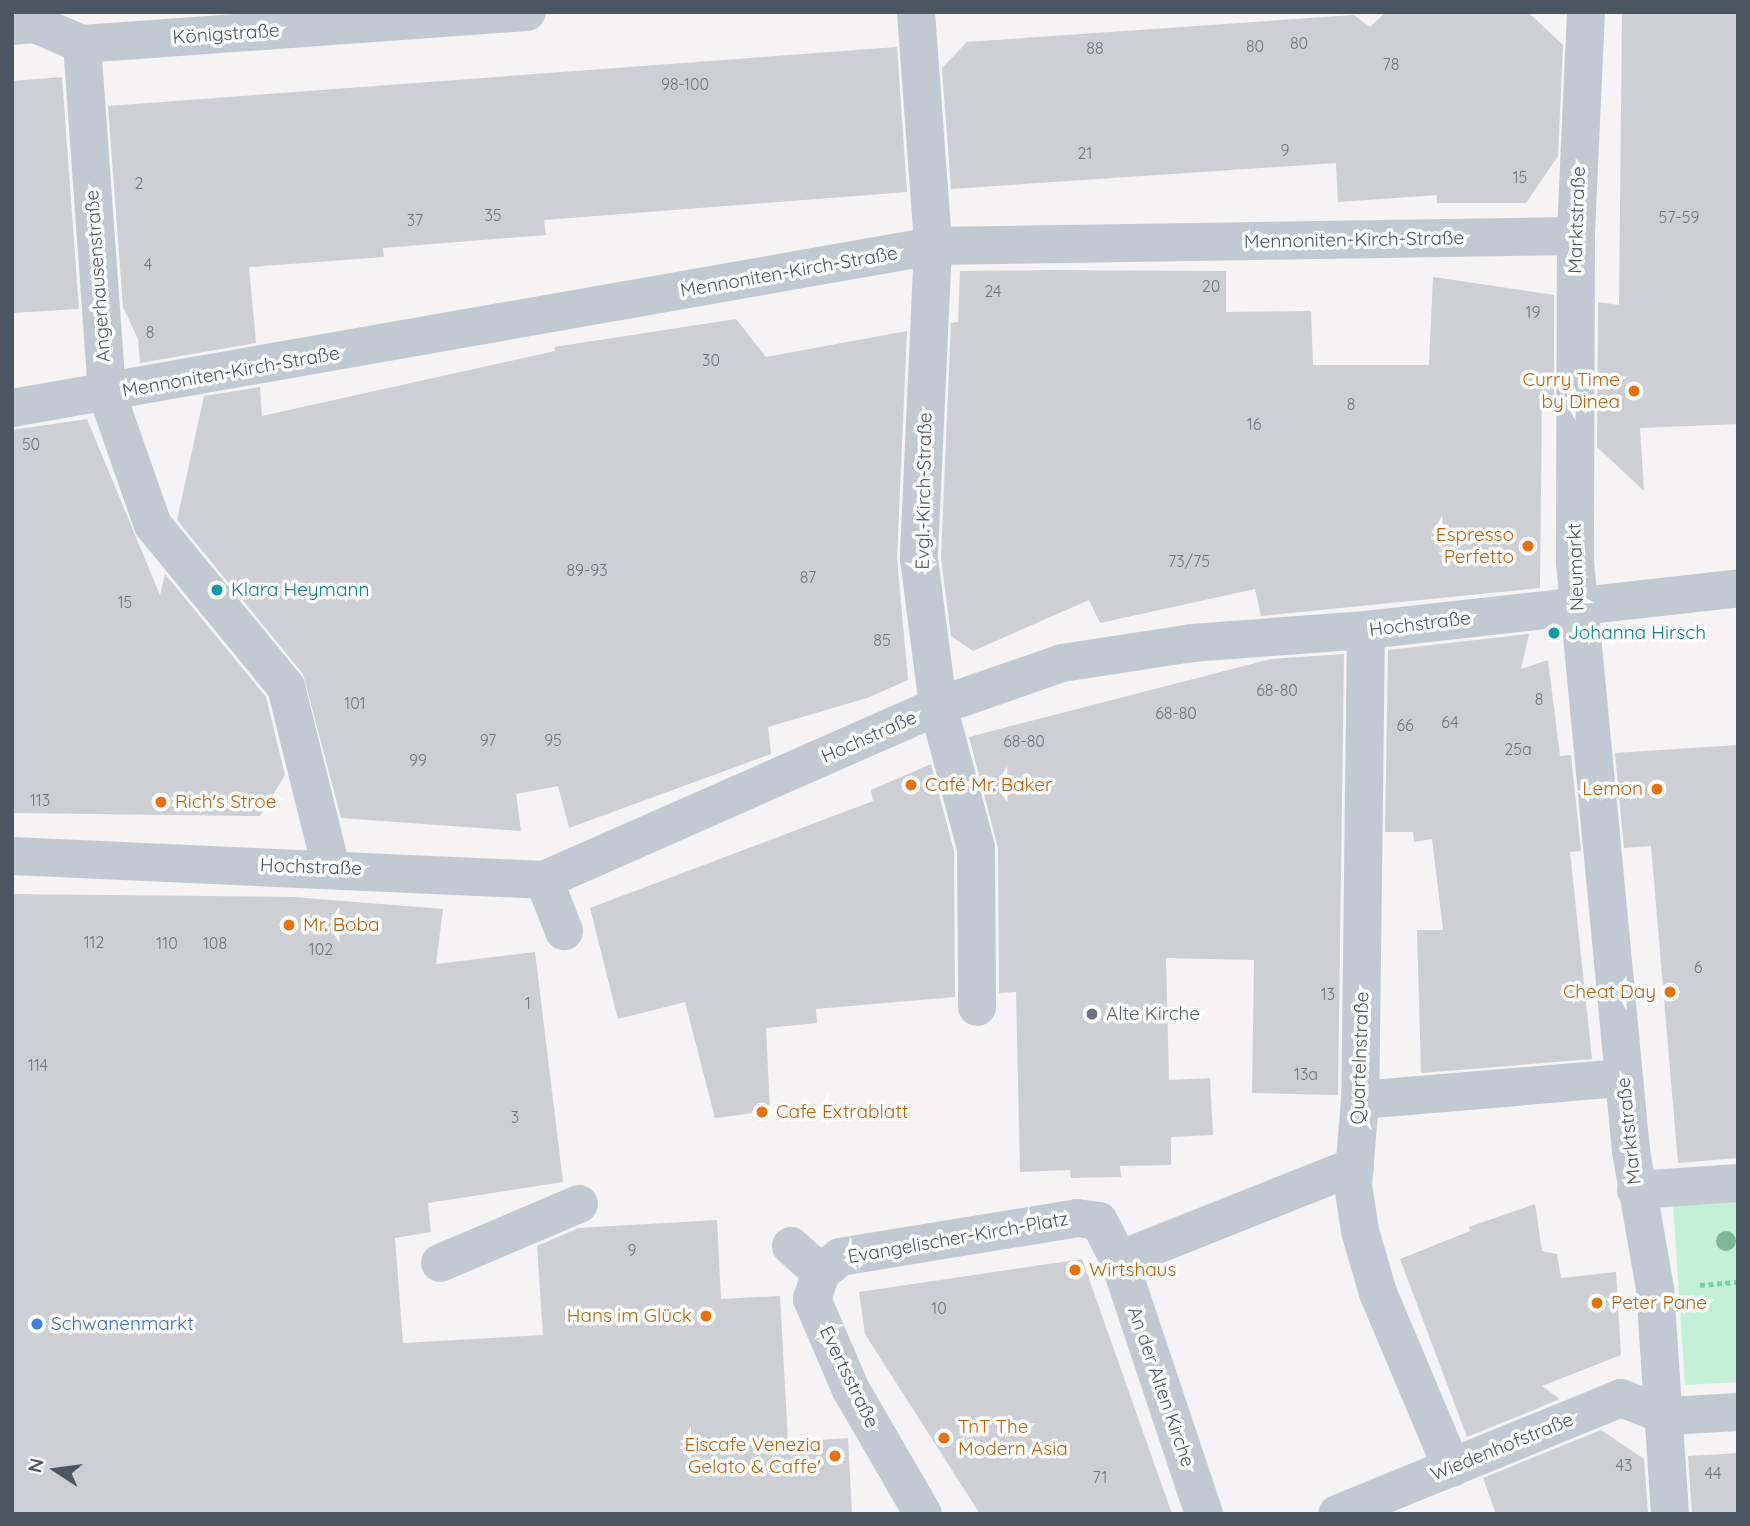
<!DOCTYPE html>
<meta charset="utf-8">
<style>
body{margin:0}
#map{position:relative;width:1750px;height:1526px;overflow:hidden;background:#f5f3f3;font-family:Quicksand,sans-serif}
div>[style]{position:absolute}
.green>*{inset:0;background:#c3f1d5}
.building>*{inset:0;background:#cdcfd5}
.path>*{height:4.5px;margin-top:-2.25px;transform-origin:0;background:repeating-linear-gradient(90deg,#7ad0a6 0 5px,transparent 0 8.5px)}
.street>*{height:38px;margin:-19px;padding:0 19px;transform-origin:19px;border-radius:19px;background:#c1cad2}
.trees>*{width:20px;height:20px;margin:-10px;border-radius:50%;background:#7bb799}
.dots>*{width:19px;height:19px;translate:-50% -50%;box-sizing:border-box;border:4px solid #fff;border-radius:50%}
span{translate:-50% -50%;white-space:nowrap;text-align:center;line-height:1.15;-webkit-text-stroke:7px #fff;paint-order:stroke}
.number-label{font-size:16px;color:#6b747e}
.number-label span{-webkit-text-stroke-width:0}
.street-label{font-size:19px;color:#4a5661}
.food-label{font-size:19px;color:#c56008}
.right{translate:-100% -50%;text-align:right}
.left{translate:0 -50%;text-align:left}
.culture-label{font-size:19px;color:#0d838f}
.worship-label{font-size:19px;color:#5b616d}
.shop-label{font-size:19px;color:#366cbe}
.frame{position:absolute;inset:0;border:14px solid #4a5661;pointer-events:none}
.north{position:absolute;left:21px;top:1435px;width:70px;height:70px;-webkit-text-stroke:5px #fff;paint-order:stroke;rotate:283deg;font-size:19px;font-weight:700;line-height:28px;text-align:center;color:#4a5661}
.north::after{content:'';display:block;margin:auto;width:24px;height:32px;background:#4a5661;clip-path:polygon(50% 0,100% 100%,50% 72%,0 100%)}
</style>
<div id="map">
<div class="green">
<div style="clip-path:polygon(1738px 1200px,1738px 1382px,1685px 1385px,1673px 1204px)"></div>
</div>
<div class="building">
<div style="clip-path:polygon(1386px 12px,1528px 12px,1563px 45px,1558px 156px,1526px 203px,1437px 203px,1437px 195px,1338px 202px,1336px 163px,951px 189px,942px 68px,967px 42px,1354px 15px,1370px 27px)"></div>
<div style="clip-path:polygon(1622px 12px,1738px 12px,1738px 424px,1640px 428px,1644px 491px,1597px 447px,1598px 302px,1619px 305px)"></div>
<div style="clip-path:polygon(897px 47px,907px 192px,544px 220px,546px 235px,383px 248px,384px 257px,249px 267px,256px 343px,140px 363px,138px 339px,123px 307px,108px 106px)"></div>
<div style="clip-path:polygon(62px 77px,79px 309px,12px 313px,12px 81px)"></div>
<div style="clip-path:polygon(1051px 270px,1226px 271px,1226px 312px,1311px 311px,1313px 365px,1429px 365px,1433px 277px,1554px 295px,1554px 406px,1542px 395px,1540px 588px,1261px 616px,1255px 589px,1100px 623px,1089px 600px,973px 651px,951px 636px,941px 558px,951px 323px,958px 322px,960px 271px)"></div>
<div style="clip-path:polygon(736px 319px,766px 357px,907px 331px,897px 558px,908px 680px,867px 698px,768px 727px,771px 754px,569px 828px,558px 786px,516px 794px,521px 831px,341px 818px,303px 674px,177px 520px,204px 396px,260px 387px,262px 416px,555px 351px,554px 347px)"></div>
<div style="clip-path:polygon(87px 419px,160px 595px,165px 574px,266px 697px,285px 775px,260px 816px,12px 813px,12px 430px)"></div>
<div style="clip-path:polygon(1529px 634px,1521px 669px,1548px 660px,1560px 756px,1571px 755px,1581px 851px,1570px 852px,1592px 1059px,1421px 1073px,1417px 930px,1443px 930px,1432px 839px,1414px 842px,1413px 832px,1385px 832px,1388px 650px)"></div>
<div style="clip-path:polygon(1344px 654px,1338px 1095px,1252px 1093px,1254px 960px,1166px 958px,1169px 1080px,1210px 1078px,1213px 1135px,1171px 1137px,1171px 1165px,1120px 1166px,1121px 1177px,1071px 1178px,1070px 1170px,1020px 1172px,1016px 992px,999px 993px,998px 848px,969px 737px,1271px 659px)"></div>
<div style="clip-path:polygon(1738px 745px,1738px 1158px,1678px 1163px,1651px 846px,1624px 848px,1615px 753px)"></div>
<div style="clip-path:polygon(931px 764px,954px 851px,955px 997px,816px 1009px,817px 1023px,766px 1028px,770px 1111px,715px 1118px,685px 1002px,618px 1019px,590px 908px,873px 801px,871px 790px)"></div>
<div style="clip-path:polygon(12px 894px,293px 897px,443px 909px,436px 964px,535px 952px,563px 1182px,428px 1203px,431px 1232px,395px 1238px,403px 1343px,543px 1335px,537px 1246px,579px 1228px,717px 1220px,721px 1299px,780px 1296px,788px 1442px,848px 1438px,852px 1514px,12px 1514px)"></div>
<div style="clip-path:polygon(1535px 1204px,1542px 1251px,1557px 1254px,1561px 1278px,1616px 1272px,1621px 1355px,1542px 1386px,1560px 1399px,1467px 1437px,1400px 1259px,1470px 1231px,1469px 1227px)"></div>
<div style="clip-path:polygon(1082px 1259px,1172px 1514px,980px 1514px,865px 1334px,859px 1292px)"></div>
<div style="clip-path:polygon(1601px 1430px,1644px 1459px,1648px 1514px,1496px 1514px,1483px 1478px)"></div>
<div style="clip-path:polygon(1738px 1453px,1738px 1514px,1692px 1514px,1688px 1456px)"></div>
</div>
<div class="path">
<div style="left:1700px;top:1285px;width:38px;rotate:-5deg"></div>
</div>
<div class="street">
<div style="left:916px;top:12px;width:235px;rotate:85.8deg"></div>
<div style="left:933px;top:246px;width:313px;rotate:92.6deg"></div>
<div style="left:919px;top:559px;width:148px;rotate:82.6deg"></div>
<div style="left:938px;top:706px;width:147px;rotate:75deg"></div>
<div style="left:976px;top:848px;width:159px;rotate:89.6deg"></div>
<div style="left:1586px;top:12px;width:224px;rotate:92.6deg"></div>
<div style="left:1576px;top:236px;width:326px;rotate:90.2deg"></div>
<div style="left:1575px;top:562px;width:592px;rotate:84.57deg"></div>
<div style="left:1631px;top:1151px;width:139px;rotate:80.1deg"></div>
<div style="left:1655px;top:1288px;width:226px;rotate:86.2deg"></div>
<div style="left:12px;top:26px;width:23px;rotate:-5deg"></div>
<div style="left:35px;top:24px;width:51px;rotate:23.1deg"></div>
<div style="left:82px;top:44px;width:446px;rotate:-4.1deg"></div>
<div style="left:82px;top:44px;width:351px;rotate:85.9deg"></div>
<div style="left:107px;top:394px;width:139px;rotate:70.7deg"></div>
<div style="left:153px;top:525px;width:210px;rotate:50.6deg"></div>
<div style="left:286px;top:687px;width:186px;rotate:76deg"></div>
<div style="left:12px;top:408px;width:935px;rotate:-9.98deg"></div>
<div style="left:933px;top:246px;width:643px;rotate:-0.89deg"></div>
<div style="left:1366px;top:630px;width:470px;rotate:90.7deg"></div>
<div style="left:1360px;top:1100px;width:85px;rotate:94.7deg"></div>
<div style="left:1353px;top:1185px;width:47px;rotate:81.3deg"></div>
<div style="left:1360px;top:1231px;width:65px;rotate:73.8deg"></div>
<div style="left:1378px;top:1293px;width:190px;rotate:67.1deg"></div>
<div style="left:12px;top:856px;width:533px;rotate:2.58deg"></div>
<div style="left:544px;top:880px;width:431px;rotate:-23.8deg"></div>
<div style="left:938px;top:706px;width:131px;rotate:-19.1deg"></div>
<div style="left:1062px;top:663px;width:132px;rotate:-8.7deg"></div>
<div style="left:1192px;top:643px;width:174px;rotate:-4.3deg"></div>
<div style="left:1366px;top:630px;width:374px;rotate:-6.4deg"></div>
<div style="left:544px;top:880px;width:55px;rotate:68.6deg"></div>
<div style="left:1360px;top:1100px;width:264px;rotate:-4.8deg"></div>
<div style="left:1636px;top:1190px;width:102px;rotate:-3.9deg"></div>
<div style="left:791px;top:1246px;width:40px;rotate:42deg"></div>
<div style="left:1119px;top:1260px;width:254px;rotate:-21.7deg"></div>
<div style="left:440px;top:1263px;width:151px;rotate:-23deg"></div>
<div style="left:923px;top:1514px;width:143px;rotate:-120.1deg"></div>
<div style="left:851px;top:1390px;width:99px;rotate:-113.2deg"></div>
<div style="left:812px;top:1299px;width:28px;rotate:-71deg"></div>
<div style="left:821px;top:1273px;width:25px;rotate:-40deg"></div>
<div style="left:840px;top:1257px;width:240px;rotate:-9.3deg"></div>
<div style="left:1077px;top:1218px;width:22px;rotate:8deg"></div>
<div style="left:1099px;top:1221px;width:44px;rotate:62.9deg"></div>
<div style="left:1119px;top:1260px;width:268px;rotate:71.5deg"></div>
<div style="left:1337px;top:1514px;width:307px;rotate:-22.2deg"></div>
<div style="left:1621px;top:1398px;width:49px;rotate:21.4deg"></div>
<div style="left:1667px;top:1416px;width:71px;rotate:-3.2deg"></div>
</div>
<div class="trees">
<div style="left:1726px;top:1241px"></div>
</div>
<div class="dots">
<div style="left:1634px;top:391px;background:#e8710a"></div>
<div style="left:1528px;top:546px;background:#e8710a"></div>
<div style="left:217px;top:590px;background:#0f9aa8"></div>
<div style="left:1554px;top:633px;background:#0f9aa8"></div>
<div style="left:911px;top:785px;background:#e8710a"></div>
<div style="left:1657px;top:789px;background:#e8710a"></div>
<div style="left:161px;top:802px;background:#e8710a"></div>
<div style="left:289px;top:925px;background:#e8710a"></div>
<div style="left:1670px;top:992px;background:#e8710a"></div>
<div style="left:1092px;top:1014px;background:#6b7280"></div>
<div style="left:762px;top:1112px;background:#e8710a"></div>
<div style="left:1075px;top:1270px;background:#e8710a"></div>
<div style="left:1597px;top:1303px;background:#e8710a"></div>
<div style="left:706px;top:1316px;background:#e8710a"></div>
<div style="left:37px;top:1324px;background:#3f7fe0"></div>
<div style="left:944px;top:1438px;background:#e8710a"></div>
<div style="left:835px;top:1456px;background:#e8710a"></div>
</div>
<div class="number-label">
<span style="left:1299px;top:43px">80</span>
<span style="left:1255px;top:46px">80</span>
<span style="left:1095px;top:48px">88</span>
<span style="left:1391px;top:64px">78</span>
<span style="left:685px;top:84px">98-100</span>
<span style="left:1285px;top:150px">9</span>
<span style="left:1085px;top:153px">21</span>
<span style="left:1520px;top:177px">15</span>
<span style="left:139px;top:183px">2</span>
<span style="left:493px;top:215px">35</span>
<span style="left:1679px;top:217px">57-59</span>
<span style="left:415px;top:220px">37</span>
<span style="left:148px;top:264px">4</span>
<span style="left:1211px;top:286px">20</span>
<span style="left:993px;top:291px">24</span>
<span style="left:1533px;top:312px">19</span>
<span style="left:150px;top:332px">8</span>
<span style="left:711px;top:360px">30</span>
<span style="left:1351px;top:404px">8</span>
<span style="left:1254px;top:424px">16</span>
<span style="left:31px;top:444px">50</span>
<span style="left:1189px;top:561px">73/75</span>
<span style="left:587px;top:570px">89-93</span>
<span style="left:808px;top:577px">87</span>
<span style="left:125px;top:602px">15</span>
<span style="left:882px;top:640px">85</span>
<span style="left:1277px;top:690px">68-80</span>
<span style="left:1539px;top:699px">8</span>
<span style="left:355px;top:703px">101</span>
<span style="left:1176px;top:713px">68-80</span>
<span style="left:1450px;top:722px">64</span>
<span style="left:1405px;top:725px">66</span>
<span style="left:488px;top:740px">97</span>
<span style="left:553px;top:740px">95</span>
<span style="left:1024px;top:741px">68-80</span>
<span style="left:1518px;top:749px">25a</span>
<span style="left:418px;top:760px">99</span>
<span style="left:40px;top:800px">113</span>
<span style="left:94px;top:942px">112</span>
<span style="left:167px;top:943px">110</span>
<span style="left:215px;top:943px">108</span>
<span style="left:321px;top:949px">102</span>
<span style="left:1698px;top:967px">6</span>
<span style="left:1328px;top:994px">13</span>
<span style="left:528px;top:1003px">1</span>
<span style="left:38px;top:1065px">114</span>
<span style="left:1306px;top:1074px">13a</span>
<span style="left:515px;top:1117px">3</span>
<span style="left:632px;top:1250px">9</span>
<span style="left:939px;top:1308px">10</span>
<span style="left:1624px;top:1465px">43</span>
<span style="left:1713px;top:1473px">44</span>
<span style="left:1100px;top:1477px">71</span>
</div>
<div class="street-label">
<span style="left:226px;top:34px;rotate:-4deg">Königstraße</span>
<span style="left:1577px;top:220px;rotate:-88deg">Marktstraße</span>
<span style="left:1354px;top:240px;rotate:-1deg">Mennoniten-Kirch-Straße</span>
<span style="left:789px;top:272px;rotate:-10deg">Mennoniten-Kirch-Straße</span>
<span style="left:98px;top:276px;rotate:-94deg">Angerhausenstraße</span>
<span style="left:231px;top:372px;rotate:-10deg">Mennoniten-Kirch-Straße</span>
<span style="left:924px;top:491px;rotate:-89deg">Evgl.-Kirch-Straße</span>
<span style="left:1576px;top:567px;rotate:-92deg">Neumarkt</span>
<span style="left:1420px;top:624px;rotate:-7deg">Hochstraße</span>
<span style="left:869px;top:737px;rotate:-24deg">Hochstraße</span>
<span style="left:311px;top:867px;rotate:2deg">Hochstraße</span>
<span style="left:1360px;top:1058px;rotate:-88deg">Quartelnstraße</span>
<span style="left:1629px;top:1131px;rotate:-96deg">Marktstraße</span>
<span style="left:958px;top:1238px;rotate:-10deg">Evangelischer-Kirch-Platz</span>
<span style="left:849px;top:1377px;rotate:64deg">Evertsstraße</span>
<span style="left:1161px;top:1387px;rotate:71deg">An der Alten Kirche</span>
<span style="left:1502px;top:1447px;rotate:-22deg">Wiedenhofstraße</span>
</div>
<div class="food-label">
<span class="right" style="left:1620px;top:391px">Curry Time<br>by Dinea</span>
<span class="right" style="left:1514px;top:546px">Espresso<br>Perfetto</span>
<span class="left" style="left:925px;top:785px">Café Mr. Baker</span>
<span class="right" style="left:1643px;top:789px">Lemon</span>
<span class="left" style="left:175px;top:802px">Rich's Stroe</span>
<span class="left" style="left:303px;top:925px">Mr. Boba</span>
<span class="right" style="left:1656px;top:992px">Cheat Day</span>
<span class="left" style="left:776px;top:1112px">Cafe Extrablatt</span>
<span class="left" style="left:1089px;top:1270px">Wirtshaus</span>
<span class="left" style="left:1611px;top:1303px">Peter Pane</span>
<span class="right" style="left:692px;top:1316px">Hans im Glück</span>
<span class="left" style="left:958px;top:1438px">TnT The<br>Modern Asia</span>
<span class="right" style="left:821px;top:1456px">Eiscafe Venezia<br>Gelato &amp; Caffe'</span>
</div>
<div class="culture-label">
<span class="left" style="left:231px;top:590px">Klara Heymann</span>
<span class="left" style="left:1568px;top:633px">Johanna Hirsch</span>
</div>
<div class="worship-label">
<span class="left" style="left:1106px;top:1014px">Alte Kirche</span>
</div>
<div class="shop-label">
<span class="left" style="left:51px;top:1324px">Schwanenmarkt</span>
</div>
<div class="frame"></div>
<div class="north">N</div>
</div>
